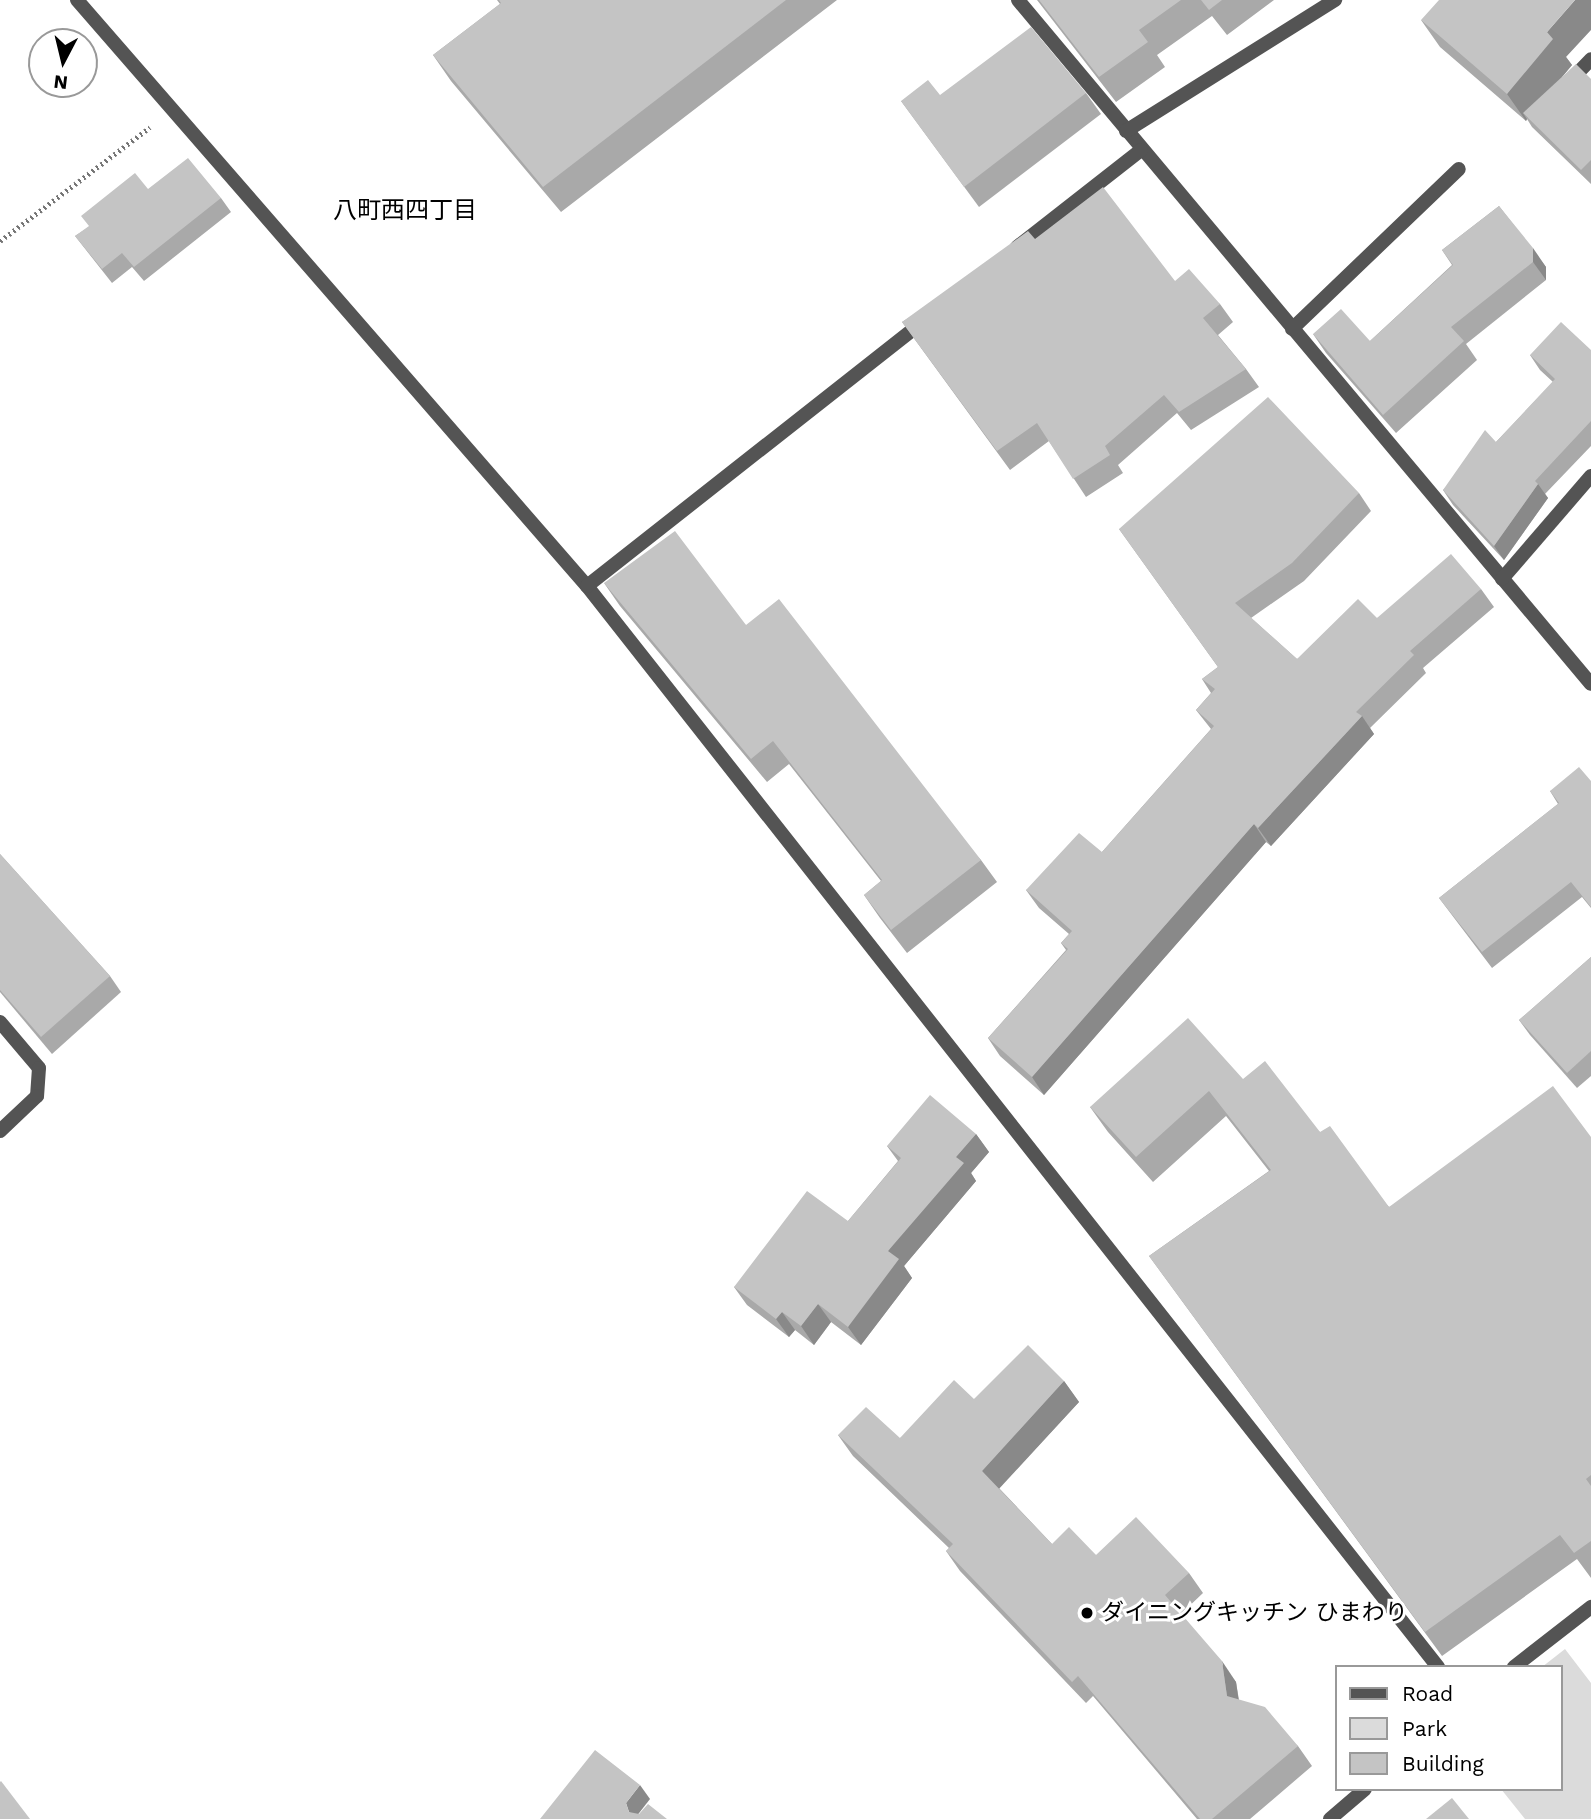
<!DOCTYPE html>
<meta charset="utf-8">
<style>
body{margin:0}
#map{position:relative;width:1591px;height:1819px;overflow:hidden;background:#fff;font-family:"Work Sans","Noto Sans JP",sans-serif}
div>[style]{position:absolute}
.green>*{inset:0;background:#dbdbdb}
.path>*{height:4.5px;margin-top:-2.25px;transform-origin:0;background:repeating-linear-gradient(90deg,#767676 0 2px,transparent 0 5.5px)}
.street>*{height:14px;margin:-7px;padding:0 7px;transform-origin:7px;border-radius:7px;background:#545454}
.wall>*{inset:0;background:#a9a9a9}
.shaded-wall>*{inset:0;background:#898989}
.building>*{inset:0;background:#c4c4c4}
.dots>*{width:19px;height:19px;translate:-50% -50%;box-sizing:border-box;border:4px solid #fff;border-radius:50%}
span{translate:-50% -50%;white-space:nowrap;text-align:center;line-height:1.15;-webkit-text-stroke:6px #fff;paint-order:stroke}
.poi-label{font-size:23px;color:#000}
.left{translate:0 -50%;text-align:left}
.neighbourhood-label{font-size:24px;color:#000}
.legend{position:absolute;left:1335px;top:1665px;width:228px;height:126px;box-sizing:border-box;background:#fff;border:2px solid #999;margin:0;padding:9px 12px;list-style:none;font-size:21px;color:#000}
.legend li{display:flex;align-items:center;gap:14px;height:35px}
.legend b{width:35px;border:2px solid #999}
.north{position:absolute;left:28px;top:28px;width:70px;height:70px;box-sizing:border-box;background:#fff;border:2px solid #999;border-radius:50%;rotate:187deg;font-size:19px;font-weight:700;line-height:28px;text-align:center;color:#000}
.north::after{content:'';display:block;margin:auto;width:24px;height:32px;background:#000;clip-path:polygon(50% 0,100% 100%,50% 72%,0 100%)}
</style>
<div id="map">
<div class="green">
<div style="clip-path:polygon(1565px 1649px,1591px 1683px,1591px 1819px,1525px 1819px,1501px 1789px,1561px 1789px,1561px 1667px,1542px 1667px)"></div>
</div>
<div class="path">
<div style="left:0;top:241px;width:188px;rotate:-37.2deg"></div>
</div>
<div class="street">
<div style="left:77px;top:0;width:777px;rotate:48.97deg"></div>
<div style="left:587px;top:586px;width:1376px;rotate:51.79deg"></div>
<div style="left:1018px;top:0;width:892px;rotate:50.05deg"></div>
<div style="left:1568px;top:83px;width:33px;rotate:-46deg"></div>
<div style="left:1126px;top:131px;width:247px;rotate:-32.1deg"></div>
<div style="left:1017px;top:247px;width:157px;rotate:-38deg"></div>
<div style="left:1292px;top:329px;width:231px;rotate:-43.8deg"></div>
<div style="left:1502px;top:579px;width:136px;rotate:-49.2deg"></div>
<div style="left:587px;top:586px;width:429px;rotate:-38.2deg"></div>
<div style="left:0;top:1022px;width:60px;rotate:49.7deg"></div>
<div style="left:39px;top:1068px;width:28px;rotate:94deg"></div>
<div style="left:37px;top:1096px;width:51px;rotate:136.6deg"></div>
<div style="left:1514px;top:1667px;width:98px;rotate:-37.9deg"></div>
<div style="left:1330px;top:1819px;width:46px;rotate:-40.6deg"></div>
</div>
<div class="wall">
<div style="clip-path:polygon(497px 0,837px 0,561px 212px,451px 81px,433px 55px,500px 4px)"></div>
<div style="clip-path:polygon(1037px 0,1274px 0,1227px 35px,1212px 16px,1157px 55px,1165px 67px,1116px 102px)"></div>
<div style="clip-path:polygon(1421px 20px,1566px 57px,1572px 65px,1562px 77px,1591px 79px,1591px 184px,1532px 127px,1527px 119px,1526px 121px,1440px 47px)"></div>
<div style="clip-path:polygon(1086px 93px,1101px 114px,979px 207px,901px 101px)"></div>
<div style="clip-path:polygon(148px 189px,221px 198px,231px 212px,144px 281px,132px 267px,112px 283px,75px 236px)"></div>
<div style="clip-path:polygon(1499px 206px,1546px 267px,1546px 280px,1466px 344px,1477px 360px,1396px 433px,1326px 353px,1313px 334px,1370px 341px,1452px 265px,1442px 250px)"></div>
<div style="clip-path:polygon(1035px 239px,1175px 281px,1220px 304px,1233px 322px,1218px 335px,1246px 369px,1259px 387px,1191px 430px,1177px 413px,1118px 465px,1123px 473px,1086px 497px,1049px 441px,1010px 470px,902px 322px)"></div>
<div style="clip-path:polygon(1591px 350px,1591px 446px,1545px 494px,1548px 498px,1504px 560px,1453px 505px,1443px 490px,1496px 442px,1553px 382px,1540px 370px,1530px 355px)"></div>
<div style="clip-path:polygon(1359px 493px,1371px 511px,1304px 581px,1251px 618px,1297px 659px,1377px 618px,1481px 589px,1494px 607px,1423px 668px,1426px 673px,1370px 728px,1374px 734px,1271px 846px,1266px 842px,1044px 1095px,1000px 1056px,988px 1038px,1066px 950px,1061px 943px,1069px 934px,1039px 908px,1026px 890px,1102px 852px,1211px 729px,1196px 710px,1211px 693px,1202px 679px,1218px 667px,1119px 529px)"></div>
<div style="clip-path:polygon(604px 583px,746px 625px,981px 860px,997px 882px,907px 953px,880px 918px,864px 895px,881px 881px,789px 764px,767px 782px,620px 606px)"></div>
<div style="clip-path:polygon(1591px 781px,1591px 908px,1582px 897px,1492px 968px,1439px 898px,1558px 804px,1550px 791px)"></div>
<div style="clip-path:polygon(0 854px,110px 976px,121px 992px,52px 1054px,0 992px)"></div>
<div style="clip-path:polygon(1591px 957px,1591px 1076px,1577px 1088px,1530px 1035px,1519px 1020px)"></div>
<div style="clip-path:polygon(1243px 1079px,1320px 1132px,1389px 1207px,1591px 1137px,1591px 1578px,1577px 1559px,1442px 1656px,1149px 1256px,1269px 1171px,1226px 1116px,1153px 1182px,1108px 1132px,1090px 1107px)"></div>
<div style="clip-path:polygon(976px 1134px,989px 1152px,971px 1173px,976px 1181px,904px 1266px,912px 1278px,861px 1345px,831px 1322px,814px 1345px,795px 1330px,789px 1337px,747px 1305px,734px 1287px,848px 1221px,898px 1161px,887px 1146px)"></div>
<div style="clip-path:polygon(1064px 1381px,1079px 1402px,999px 1488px,1052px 1544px,1096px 1555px,1189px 1573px,1203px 1593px,1181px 1614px,1236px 1682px,1239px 1700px,1298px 1746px,1312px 1766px,1250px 1819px,1197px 1819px,1093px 1696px,1086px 1703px,960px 1571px,946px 1551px,949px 1548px,853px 1456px,838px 1435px,900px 1438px,974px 1399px)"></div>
</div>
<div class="shaded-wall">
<div style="clip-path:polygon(1575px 0,1591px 0,1591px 30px,1566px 57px,1572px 65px,1528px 118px,1523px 113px,1527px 119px,1526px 121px,1507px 94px,1547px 32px)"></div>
<div style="clip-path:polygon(1533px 248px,1546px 267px,1546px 280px,1533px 262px)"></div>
<div style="clip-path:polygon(1538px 484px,1548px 498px,1504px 560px,1494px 546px)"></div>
<div style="clip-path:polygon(1362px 716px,1374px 734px,1271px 846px,1258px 828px)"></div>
<div style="clip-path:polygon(1254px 824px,1266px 842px,1044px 1095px,1032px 1077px)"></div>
<div style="clip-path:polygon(976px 1134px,989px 1152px,971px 1173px,976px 1181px,904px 1266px,912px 1278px,861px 1345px,848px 1327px,888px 1251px,956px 1157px)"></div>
<div style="clip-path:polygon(818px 1304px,831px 1322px,814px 1345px,801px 1326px)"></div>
<div style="clip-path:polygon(782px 1312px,795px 1330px,789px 1337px,776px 1319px)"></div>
<div style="clip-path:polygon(1064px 1381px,1079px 1402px,997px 1491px,982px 1471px)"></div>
<div style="clip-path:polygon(1222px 1661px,1236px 1682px,1241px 1717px,1227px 1696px)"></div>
<div style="clip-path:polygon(640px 1785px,650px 1799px,636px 1817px,629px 1812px,626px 1803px)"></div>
</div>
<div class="building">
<div style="clip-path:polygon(499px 0,786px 0,543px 187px,433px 55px,501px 3px)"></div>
<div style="clip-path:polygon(1039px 0,1181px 0,1139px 30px,1148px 42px,1099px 77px)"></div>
<div style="clip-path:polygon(1201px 0,1222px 0,1209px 10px)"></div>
<div style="clip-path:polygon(1439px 0,1575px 0,1547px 32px,1553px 39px,1507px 94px,1421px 20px)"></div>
<div style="clip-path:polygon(1031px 27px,1086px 93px,964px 187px,901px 101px,928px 80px,940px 95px)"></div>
<div style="clip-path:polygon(1576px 64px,1591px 79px,1591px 160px,1581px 170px,1523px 113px)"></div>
<div style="clip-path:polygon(188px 158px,221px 198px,134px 267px,122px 253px,102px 269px,75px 236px,89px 226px,81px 216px,135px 173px,148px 189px)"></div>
<div style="clip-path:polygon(1103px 187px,1175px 281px,1189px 269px,1220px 304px,1203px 318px,1246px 369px,1179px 412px,1164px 395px,1105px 446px,1110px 455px,1073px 479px,1037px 423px,997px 451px,902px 322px,1028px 231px,1035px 239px)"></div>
<div style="clip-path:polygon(1499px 206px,1533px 248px,1533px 262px,1451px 327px,1464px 341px,1383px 415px,1313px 334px,1341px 309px,1370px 341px,1453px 265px,1442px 250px)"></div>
<div style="clip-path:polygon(1561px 322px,1591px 350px,1591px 421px,1535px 481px,1538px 484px,1494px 546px,1443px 490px,1485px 430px,1496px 442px,1555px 379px,1530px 355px)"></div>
<div style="clip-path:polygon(1268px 397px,1359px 493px,1292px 563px,1235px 603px,1297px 659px,1358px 599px,1377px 618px,1451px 554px,1481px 589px,1410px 651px,1414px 655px,1356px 712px,1362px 716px,1258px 828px,1254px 824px,1032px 1077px,988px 1038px,1068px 949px,1061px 943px,1072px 931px,1026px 890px,1079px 833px,1102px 852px,1214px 726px,1196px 710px,1215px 689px,1202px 679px,1218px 667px,1119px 529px)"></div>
<div style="clip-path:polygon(675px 531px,746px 625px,779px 599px,981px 860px,891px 930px,864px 895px,882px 880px,773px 741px,751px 759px,604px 583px)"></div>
<div style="clip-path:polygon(1579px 767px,1591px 781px,1591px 907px,1571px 882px,1482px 952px,1439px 898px,1559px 803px,1550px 791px)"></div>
<div style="clip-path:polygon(0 854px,110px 976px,41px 1037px,0 990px)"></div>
<div style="clip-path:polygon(1591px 957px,1591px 1051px,1567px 1073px,1519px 1020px)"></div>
<div style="clip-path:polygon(1188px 1018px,1243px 1079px,1265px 1061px,1320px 1132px,1330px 1126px,1389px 1207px,1553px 1086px,1591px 1137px,1591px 1475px,1586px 1479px,1591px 1486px,1591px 1541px,1574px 1553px,1560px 1535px,1425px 1632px,1149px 1256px,1271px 1170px,1209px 1091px,1136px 1157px,1090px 1107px)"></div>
<div style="clip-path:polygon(930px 1095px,976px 1134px,956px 1157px,964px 1163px,888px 1251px,899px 1259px,848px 1327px,818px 1304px,801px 1326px,782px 1312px,776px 1319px,734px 1287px,807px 1191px,848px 1221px,901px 1158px,887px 1146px)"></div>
<div style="clip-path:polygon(1028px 1345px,1064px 1381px,982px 1471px,1052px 1544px,1069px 1527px,1096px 1555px,1136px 1517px,1189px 1573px,1165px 1595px,1222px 1661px,1227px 1696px,1265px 1707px,1298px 1746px,1212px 1819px,1200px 1819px,1078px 1676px,1072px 1682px,946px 1551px,953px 1544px,838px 1435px,866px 1407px,900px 1438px,954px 1380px,974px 1399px)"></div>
<div style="clip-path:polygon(595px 1750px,640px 1785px,626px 1803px,629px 1812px,639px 1814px,648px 1804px,667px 1819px,540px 1819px)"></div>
<div style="clip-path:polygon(1px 1781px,30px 1819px,0 1819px,0 1782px)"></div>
<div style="clip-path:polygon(1452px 1798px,1469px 1819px,1426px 1819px)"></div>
</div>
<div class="dots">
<div style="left:1087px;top:1613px;background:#000"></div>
</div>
<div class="poi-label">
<span class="left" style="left:1101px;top:1613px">ダイニングキッチン ひまわり</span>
</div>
<div class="neighbourhood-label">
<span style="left:405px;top:211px">八町西四丁目</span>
</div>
<ul class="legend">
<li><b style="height:9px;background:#545454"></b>Road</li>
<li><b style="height:19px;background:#dbdbdb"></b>Park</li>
<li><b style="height:19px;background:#c4c4c4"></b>Building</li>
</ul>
<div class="north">N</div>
</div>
